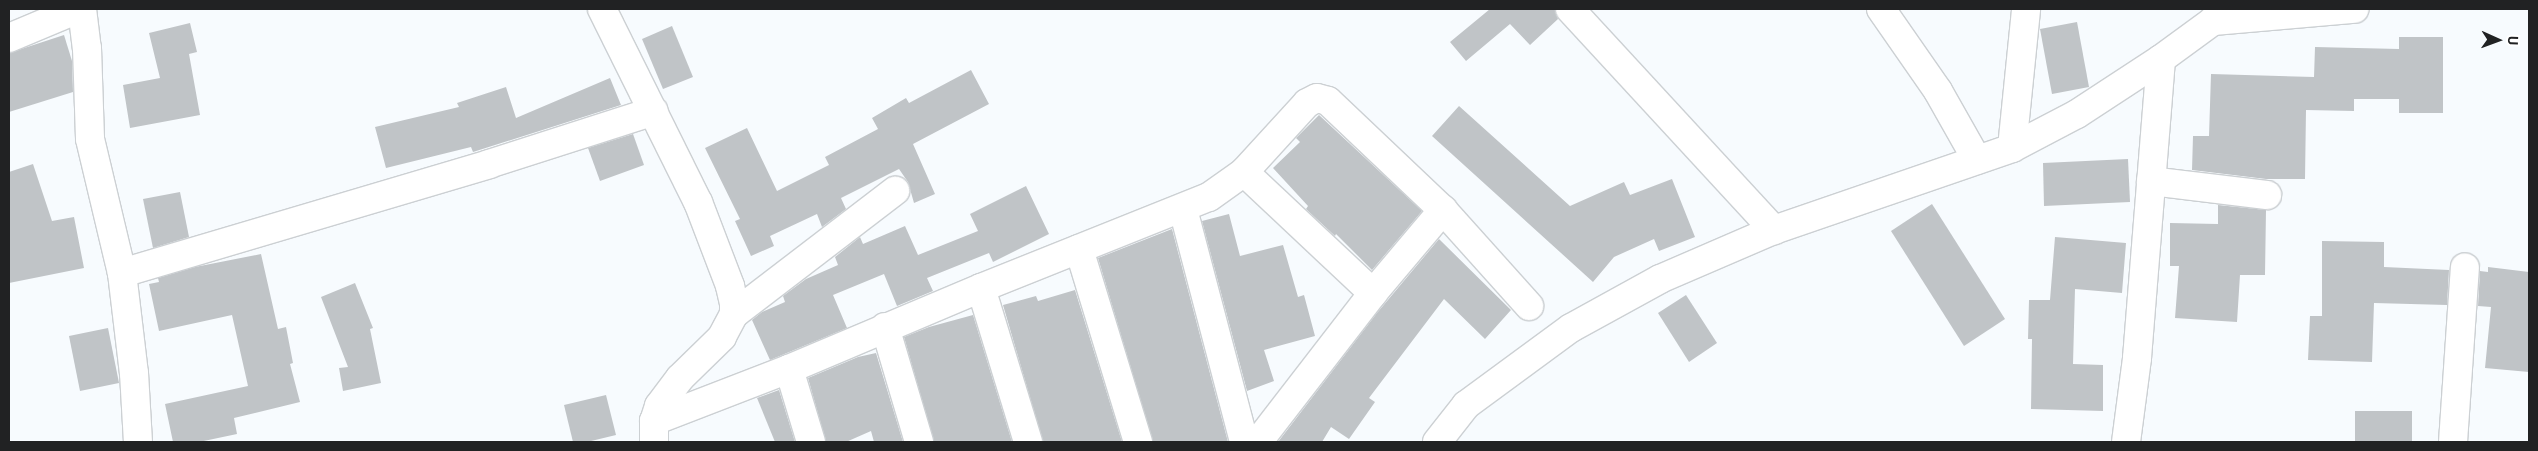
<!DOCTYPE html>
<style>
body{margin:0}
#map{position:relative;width:2538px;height:451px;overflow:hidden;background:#f7fbfe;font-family:Roboto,sans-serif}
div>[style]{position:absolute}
.building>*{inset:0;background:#c0c4c7}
.roads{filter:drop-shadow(1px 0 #ccd0d3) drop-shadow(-1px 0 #ccd0d3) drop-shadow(0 1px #ccd0d3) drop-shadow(0 -1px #ccd0d3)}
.minor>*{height:28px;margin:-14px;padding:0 14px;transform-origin:14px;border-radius:14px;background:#fff}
span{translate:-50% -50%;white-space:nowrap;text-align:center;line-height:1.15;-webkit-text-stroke:4.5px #fff;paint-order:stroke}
.frame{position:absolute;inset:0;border:10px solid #212223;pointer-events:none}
.north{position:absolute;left:2473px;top:15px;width:50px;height:50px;-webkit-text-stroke:4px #fff;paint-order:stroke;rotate:92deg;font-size:14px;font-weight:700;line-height:20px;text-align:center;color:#212223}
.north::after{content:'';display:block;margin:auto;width:18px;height:22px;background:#212223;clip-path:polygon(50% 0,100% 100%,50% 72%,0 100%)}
</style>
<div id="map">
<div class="building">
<div style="clip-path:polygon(1490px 9px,1555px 9px,1558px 19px,1530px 45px,1510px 24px,1466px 61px,1450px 42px)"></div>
<div style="clip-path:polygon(2077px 22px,2089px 87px,2052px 94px,2040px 29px)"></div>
<div style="clip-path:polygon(190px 23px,197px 52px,189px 54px,200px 115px,130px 128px,123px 85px,160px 78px,149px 33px)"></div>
<div style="clip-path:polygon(672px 26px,693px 77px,663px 89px,642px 39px)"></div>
<div style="clip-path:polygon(64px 35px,72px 61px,73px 92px,9px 112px,9px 53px)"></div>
<div style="clip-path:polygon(2399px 37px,2443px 37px,2443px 113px,2399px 113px,2399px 99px,2354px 99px,2354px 111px,2306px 110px,2305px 179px,2266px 179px,2192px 170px,2193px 136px,2209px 136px,2211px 74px,2314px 77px,2315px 47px,2399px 49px)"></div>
<div style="clip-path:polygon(971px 70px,989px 104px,913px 144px,935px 194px,914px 203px,908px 182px,899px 169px,841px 198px,846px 209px,822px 227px,817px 214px,770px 236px,774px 246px,751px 256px,735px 221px,740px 219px,705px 148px,747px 128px,777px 191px,829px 165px,825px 157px,878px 129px,872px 118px,906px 98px,909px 103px)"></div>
<div style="clip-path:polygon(610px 78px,621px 105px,473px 152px,471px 147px,386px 168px,375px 127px,459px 107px,457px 103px,506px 87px,516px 118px)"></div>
<div style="clip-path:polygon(1459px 106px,1570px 206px,1624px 182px,1630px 195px,1672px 179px,1695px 237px,1659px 251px,1654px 239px,1614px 257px,1593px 282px,1432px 136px)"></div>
<div style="clip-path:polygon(1319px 115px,1422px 211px,1372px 270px,1336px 234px,1335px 236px,1306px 209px,1308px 206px,1273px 168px,1300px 142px,1296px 138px)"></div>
<div style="clip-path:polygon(633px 134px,644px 165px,600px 181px,588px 148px)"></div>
<div style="clip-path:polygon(2128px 159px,2130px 202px,2044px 206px,2043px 163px)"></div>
<div style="clip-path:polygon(33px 164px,52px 221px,74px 217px,84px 268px,9px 283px,9px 172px)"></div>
<div style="clip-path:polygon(1026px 186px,1049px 234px,993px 262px,989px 253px,927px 278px,933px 291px,897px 306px,884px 274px,833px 295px,847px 328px,770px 360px,752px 320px,762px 312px,785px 302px,783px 296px,806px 279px,838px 265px,835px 257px,860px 237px,863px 244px,905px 226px,918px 255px,978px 231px,970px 214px)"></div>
<div style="clip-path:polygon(180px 192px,189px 237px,153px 248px,143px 199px)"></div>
<div style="clip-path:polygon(1932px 204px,2005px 319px,1964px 346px,1891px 231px)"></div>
<div style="clip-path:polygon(2218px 205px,2266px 210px,2265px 275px,2240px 275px,2237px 322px,2175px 318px,2179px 266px,2170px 266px,2170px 223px,2218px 224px)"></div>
<div style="clip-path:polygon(1229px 214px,1240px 256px,1283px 245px,1298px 297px,1304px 295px,1315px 336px,1264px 350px,1274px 381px,1247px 391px,1202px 221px)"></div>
<div style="clip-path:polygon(1172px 229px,1228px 442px,1153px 442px,1098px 258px)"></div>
<div style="clip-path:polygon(2055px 237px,2126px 243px,2122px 293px,2075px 289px,2073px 364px,2103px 365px,2103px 411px,2031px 409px,2032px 339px,2028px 339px,2029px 300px,2050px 300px)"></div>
<div style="clip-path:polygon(1439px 239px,1511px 310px,1485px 339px,1444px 299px,1369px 398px,1375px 402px,1349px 439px,1331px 427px,1322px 442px,1278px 442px,1377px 313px)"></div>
<div style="clip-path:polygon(2322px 241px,2384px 242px,2384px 267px,2449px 270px,2447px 305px,2374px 303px,2372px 362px,2308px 360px,2310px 316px,2322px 316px)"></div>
<div style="clip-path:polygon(261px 254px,278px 329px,286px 327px,293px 363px,290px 364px,300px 402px,234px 418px,237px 434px,199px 442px,173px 442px,165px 404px,248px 386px,232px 315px,159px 331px,149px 284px,159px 282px,158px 278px,195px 267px)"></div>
<div style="clip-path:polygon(2488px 267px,2529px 272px,2529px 372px,2485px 368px,2491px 307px,2478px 306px,2480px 271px,2488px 272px)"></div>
<div style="clip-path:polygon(355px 283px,373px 328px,370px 329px,381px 383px,343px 391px,339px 368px,348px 367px,321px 297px)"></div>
<div style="clip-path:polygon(1075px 290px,1122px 442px,1043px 442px,1003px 305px,1036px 296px,1038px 301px)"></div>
<div style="clip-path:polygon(1686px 295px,1717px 343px,1689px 362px,1658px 313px)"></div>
<div style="clip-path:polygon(973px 315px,1012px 442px,934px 442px,904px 337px,929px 327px)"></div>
<div style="clip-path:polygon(108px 328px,119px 383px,80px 391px,69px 336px)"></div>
<div style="clip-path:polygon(876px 353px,903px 442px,874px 442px,871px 431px,846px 442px,826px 442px,808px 378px,858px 357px)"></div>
<div style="clip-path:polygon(779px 390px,795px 442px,775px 442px,757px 398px)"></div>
<div style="clip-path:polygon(606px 395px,616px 435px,587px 442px,573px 442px,564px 405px)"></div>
<div style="clip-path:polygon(2355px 411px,2412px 411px,2412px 441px,2355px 442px)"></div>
</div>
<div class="roads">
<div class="minor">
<div style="left:82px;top:9px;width:39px;rotate:83deg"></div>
<div style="left:87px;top:48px;width:91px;rotate:88.1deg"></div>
<div style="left:90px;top:139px;width:138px;rotate:76.6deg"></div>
<div style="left:122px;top:273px;width:101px;rotate:83.2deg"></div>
<div style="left:134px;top:373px;width:69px;rotate:86.7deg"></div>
<div style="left:602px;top:9px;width:216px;rotate:63.6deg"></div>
<div style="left:698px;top:202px;width:90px;rotate:69.1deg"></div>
<div style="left:730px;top:286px;width:17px;rotate:77deg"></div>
<div style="left:734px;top:303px;width:11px;rotate:90deg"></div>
<div style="left:734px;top:314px;width:26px;rotate:118deg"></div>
<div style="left:722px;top:337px;width:59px;rotate:135.7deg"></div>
<div style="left:680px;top:378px;width:35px;rotate:127deg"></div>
<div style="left:659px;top:406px;width:16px;rotate:108deg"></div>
<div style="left:654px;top:421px;width:21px;rotate:90deg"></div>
<div style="left:1570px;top:9px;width:301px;rotate:47.3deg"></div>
<div style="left:1881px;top:9px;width:100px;rotate:55.2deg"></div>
<div style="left:1938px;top:91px;width:79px;rotate:60.5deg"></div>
<div style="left:2213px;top:21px;width:142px;rotate:-4.9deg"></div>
<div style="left:9px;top:38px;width:75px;rotate:-22.8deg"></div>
<div style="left:2012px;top:148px;width:140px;rotate:-84.2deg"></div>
<div style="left:1244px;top:172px;width:177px;rotate:43.2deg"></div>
<div style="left:2151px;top:181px;width:117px;rotate:6.9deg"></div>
<div style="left:1183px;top:209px;width:241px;rotate:75.3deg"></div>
<div style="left:1079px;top:249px;width:202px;rotate:73deg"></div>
<div style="left:122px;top:273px;width:383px;rotate:-16.5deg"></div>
<div style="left:489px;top:164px;width:173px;rotate:-17.8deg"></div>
<div style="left:981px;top:288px;width:161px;rotate:73deg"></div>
<div style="left:734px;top:314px;width:203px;rotate:-37.4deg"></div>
<div style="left:885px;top:327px;width:120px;rotate:73.5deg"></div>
<div style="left:789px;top:369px;width:76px;rotate:73.2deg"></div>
<div style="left:654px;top:421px;width:145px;rotate:-21.1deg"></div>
<div style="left:789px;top:369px;width:208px;rotate:-22.9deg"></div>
<div style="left:981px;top:288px;width:245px;rotate:-21.8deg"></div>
<div style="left:1209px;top:197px;width:43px;rotate:-35.5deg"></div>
<div style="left:1244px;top:172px;width:93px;rotate:-47.6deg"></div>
<div style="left:1307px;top:103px;width:11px;rotate:-27deg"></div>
<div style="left:1317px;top:98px;width:11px;rotate:15deg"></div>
<div style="left:1328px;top:101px;width:158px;rotate:43.5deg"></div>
<div style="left:1443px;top:210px;width:129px;rotate:48.1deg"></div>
<div style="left:1258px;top:442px;width:188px;rotate:-52.3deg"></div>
<div style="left:1373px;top:293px;width:109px;rotate:-49.9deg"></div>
<div style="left:1437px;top:442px;width:47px;rotate:-51.9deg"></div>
<div style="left:1466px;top:405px;width:130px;rotate:-36.3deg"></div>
<div style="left:1571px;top:328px;width:102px;rotate:-28.8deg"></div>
<div style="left:1660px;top:279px;width:124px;rotate:-23.3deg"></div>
<div style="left:1774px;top:230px;width:252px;rotate:-19deg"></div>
<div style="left:2012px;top:148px;width:73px;rotate:-27.6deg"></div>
<div style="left:2077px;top:114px;width:100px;rotate:-33.2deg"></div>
<div style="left:2126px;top:442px;width:85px;rotate:-82.5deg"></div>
<div style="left:2137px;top:358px;width:300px;rotate:-85.4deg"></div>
<div style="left:2161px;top:59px;width:64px;rotate:-36.2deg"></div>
<div style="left:2213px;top:21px;width:16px;rotate:-50deg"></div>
<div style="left:2453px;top:442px;width:175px;rotate:-86.1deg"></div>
</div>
</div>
<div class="frame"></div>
<div class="north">U</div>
</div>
